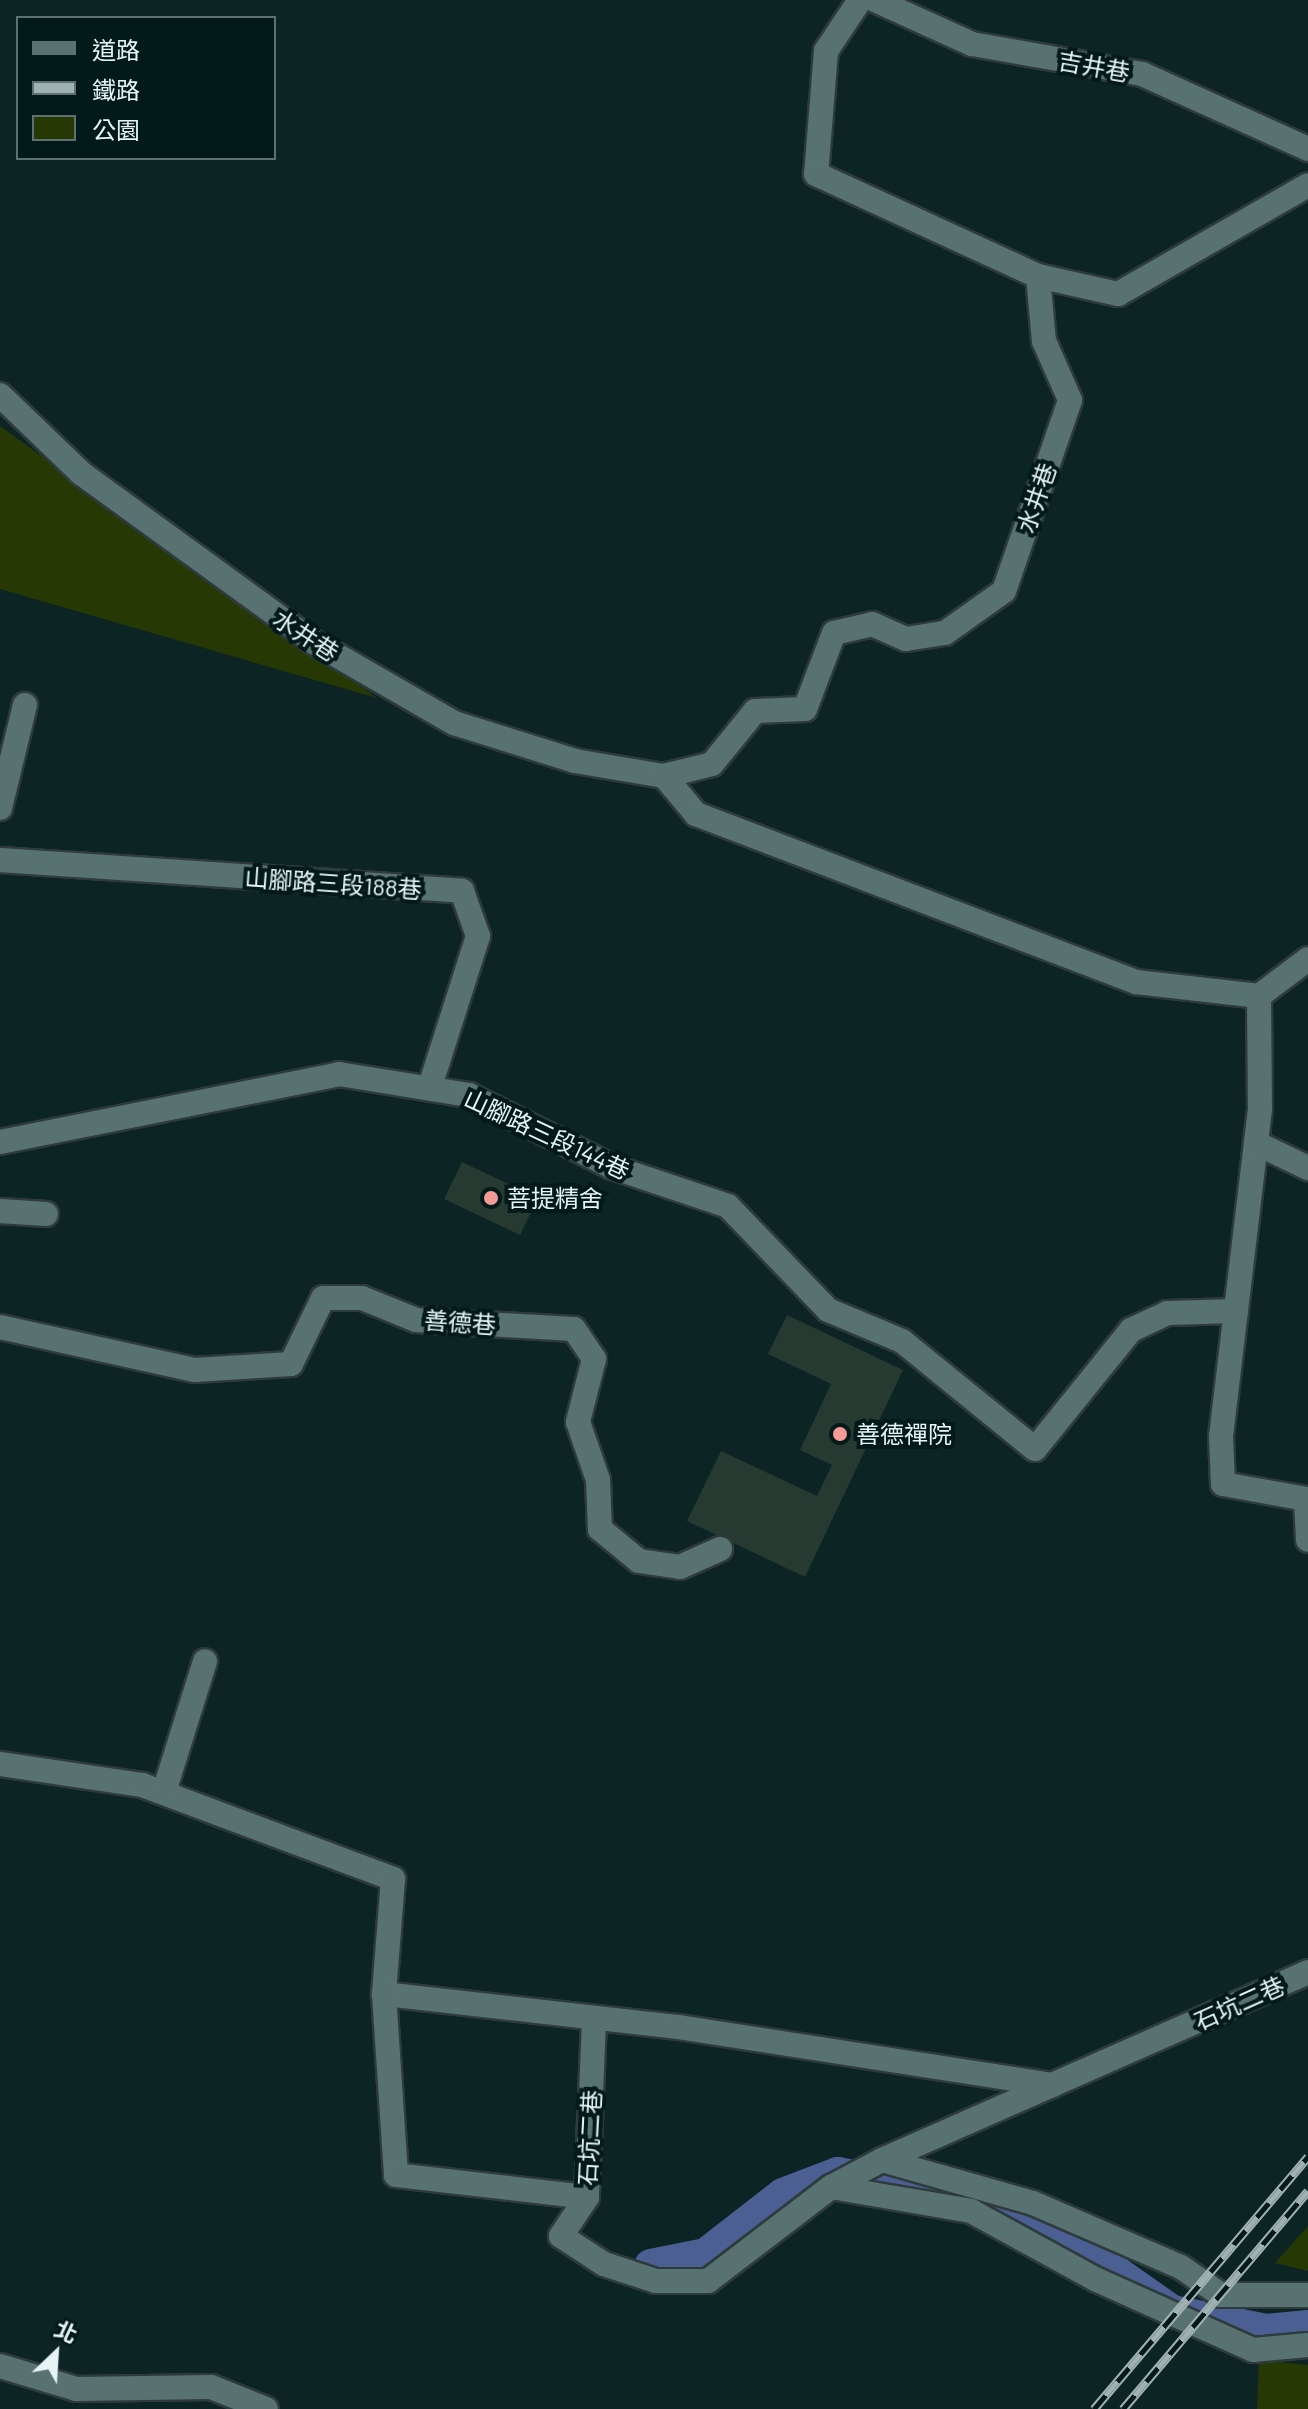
<!DOCTYPE html>
<meta charset="utf-8">
<style>
body{margin:0}
#map{position:relative;width:1308px;height:2409px;overflow:hidden;background:#0c2424;font-family:Barlow,"Noto Sans TC",sans-serif}
div>[style]{position:absolute}
.green>*{inset:0;background:#263804}
.river>*{height:34px;margin:-17px;padding:0 17px;transform-origin:17px;border-radius:17px;background:#4b5f93}
.building>*{inset:0;background:#273a31}
.roads{filter:drop-shadow(2px 0 #2e3b3c) drop-shadow(-2px 0 #2e3b3c) drop-shadow(0 2px #2e3b3c) drop-shadow(0 -2px #2e3b3c)}
.minor>*{height:24px;margin:-12px;padding:0 12px;transform-origin:12px;border-radius:12px;background:#587272}
.rail>*{height:9px;margin-top:-4.5px;transform-origin:0;background:repeating-linear-gradient(90deg,#031a1b 0 18px,#a0b1b1 0 36px);box-sizing:border-box;border-block:2px solid #a0b1b1}
.dots>*{width:22px;height:22px;translate:-50% -50%;box-sizing:border-box;border:4px solid #031a1b;border-radius:50%}
span{translate:-50% -50%;white-space:nowrap;text-align:center;line-height:1.15;-webkit-text-stroke:8px #031a1b;paint-order:stroke}
.street-label{font-size:24px;color:#e6f4f4}
.poi-label{font-size:24px;color:#e6f4f4}
.left{translate:0 -50%;text-align:left}
.legend{position:absolute;left:16px;top:16px;width:260px;height:144px;box-sizing:border-box;background:#031a1b;border:2px solid #5e7172;margin:0;padding:10px 14px;list-style:none;font-size:24px;color:#e6f4f4}
.legend li{display:flex;align-items:center;gap:16px;height:40px}
.legend b{width:40px;border:2px solid #5e7172}
.north{position:absolute;left:16px;top:2313px;width:80px;height:80px;-webkit-text-stroke:6px #031a1b;paint-order:stroke;rotate:25deg;font-size:22px;font-weight:700;line-height:32px;text-align:center;color:#e6f4f4}
.north::after{content:'';display:block;margin:auto;width:28px;height:36px;background:#e6f4f4;clip-path:polygon(50% 0,100% 100%,50% 72%,0 100%)}
</style>
<div id="map">
<div class="green">
<div style="clip-path:polygon(0 426px,377px 698px,0 589px)"></div>
<div style="clip-path:polygon(1308px 2226px,1308px 2271px,1275px 2263px)"></div>
<div style="clip-path:polygon(1259px 2360px,1308px 2365px,1308px 2409px,1257px 2409px)"></div>
</div>
<div class="river">
<div style="left:651px;top:2266px;width:56px;rotate:-11.3deg"></div>
<div style="left:706px;top:2255px;width:98px;rotate:-37.9deg"></div>
<div style="left:783px;top:2195px;width:59px;rotate:-20.9deg"></div>
<div style="left:838px;top:2174px;width:145px;rotate:10.8deg"></div>
<div style="left:980px;top:2201px;width:92px;rotate:23deg"></div>
<div style="left:1065px;top:2237px;width:131px;rotate:35deg"></div>
<div style="left:1172px;top:2312px;width:96px;rotate:11.4deg"></div>
<div style="left:1266px;top:2331px;width:42px;rotate:-5.4deg"></div>
</div>
<div class="building">
<div style="clip-path:polygon(462px 1162px,538px 1198px,520px 1235px,444px 1199px)"></div>
<div style="clip-path:polygon(787px 1315px,903px 1370px,805px 1577px,687px 1521px,721px 1451px,817px 1496px,832px 1465px,800px 1450px,831px 1384px,768px 1354px)"></div>
</div>
<div class="roads">
<div class="minor">
<div style="left:860px;top:0;width:61px;rotate:123.7deg"></div>
<div style="left:826px;top:51px;width:123px;rotate:94.6deg"></div>
<div style="left:816px;top:174px;width:244px;rotate:24.7deg"></div>
<div style="left:875px;top:0;width:107px;rotate:24.4deg"></div>
<div style="left:972px;top:44px;width:173px;rotate:10deg"></div>
<div style="left:1142px;top:74px;width:182px;rotate:24.3deg"></div>
<div style="left:0;top:395px;width:112px;rotate:43.9deg"></div>
<div style="left:81px;top:473px;width:286px;rotate:36deg"></div>
<div style="left:312px;top:641px;width:164px;rotate:30deg"></div>
<div style="left:454px;top:723px;width:127px;rotate:17.4deg"></div>
<div style="left:575px;top:761px;width:90px;rotate:9.6deg"></div>
<div style="left:664px;top:776px;width:49px;rotate:-14deg"></div>
<div style="left:712px;top:764px;width:68px;rotate:-50.9deg"></div>
<div style="left:755px;top:711px;width:50px;rotate:-2.3deg"></div>
<div style="left:805px;top:709px;width:81px;rotate:-69.1deg"></div>
<div style="left:834px;top:633px;width:39px;rotate:-13deg"></div>
<div style="left:872px;top:624px;width:37px;rotate:24deg"></div>
<div style="left:906px;top:639px;width:39px;rotate:-9deg"></div>
<div style="left:945px;top:633px;width:72px;rotate:-35.4deg"></div>
<div style="left:1004px;top:591px;width:202px;rotate:-70.9deg"></div>
<div style="left:1070px;top:400px;width:64px;rotate:-113.8deg"></div>
<div style="left:1044px;top:341px;width:65px;rotate:-95.3deg"></div>
<div style="left:1038px;top:276px;width:82px;rotate:12.7deg"></div>
<div style="left:1118px;top:294px;width:219px;rotate:-29.8deg"></div>
<div style="left:664px;top:776px;width:50px;rotate:49.9deg"></div>
<div style="left:696px;top:814px;width:471px;rotate:20.9deg"></div>
<div style="left:1136px;top:982px;width:124px;rotate:6.5deg"></div>
<div style="left:1259px;top:996px;width:61px;rotate:-37.1deg"></div>
<div style="left:0;top:808px;width:106px;rotate:-76.4deg"></div>
<div style="left:0;top:860px;width:463px;rotate:3.8deg"></div>
<div style="left:462px;top:891px;width:48px;rotate:70.4deg"></div>
<div style="left:478px;top:936px;width:157px;rotate:107.7deg"></div>
<div style="left:1259px;top:996px;width:113px;rotate:89.5deg"></div>
<div style="left:1260px;top:1109px;width:330px;rotate:96.8deg"></div>
<div style="left:1221px;top:1437px;width:47px;rotate:87.6deg"></div>
<div style="left:1223px;top:1484px;width:84px;rotate:10.2deg"></div>
<div style="left:1306px;top:1499px;width:41px;rotate:87.2deg"></div>
<div style="left:0;top:1142px;width:346px;rotate:-11.3deg"></div>
<div style="left:339px;top:1074px;width:132px;rotate:9.2deg"></div>
<div style="left:469px;top:1095px;width:160px;rotate:26.7deg"></div>
<div style="left:612px;top:1167px;width:122px;rotate:18.6deg"></div>
<div style="left:728px;top:1206px;width:144px;rotate:46.1deg"></div>
<div style="left:828px;top:1310px;width:80px;rotate:22.7deg"></div>
<div style="left:902px;top:1341px;width:171px;rotate:39.1deg"></div>
<div style="left:1035px;top:1449px;width:153px;rotate:-51.1deg"></div>
<div style="left:1131px;top:1330px;width:40px;rotate:-25deg"></div>
<div style="left:1167px;top:1313px;width:69px;rotate:-1.7deg"></div>
<div style="left:1256px;top:1143px;width:58px;rotate:25.7deg"></div>
<div style="left:0;top:1211px;width:46px;rotate:3.7deg"></div>
<div style="left:0;top:1327px;width:199px;rotate:12.5deg"></div>
<div style="left:194px;top:1370px;width:97px;rotate:-3.5deg"></div>
<div style="left:291px;top:1364px;width:73px;rotate:-64.1deg"></div>
<div style="left:323px;top:1298px;width:39px"></div>
<div style="left:362px;top:1298px;width:58px;rotate:22.2deg"></div>
<div style="left:416px;top:1320px;width:158px;rotate:3.3deg"></div>
<div style="left:574px;top:1329px;width:36px;rotate:56deg"></div>
<div style="left:594px;top:1359px;width:65px;rotate:104.3deg"></div>
<div style="left:578px;top:1422px;width:61px;rotate:71deg"></div>
<div style="left:598px;top:1480px;width:49px;rotate:87.7deg"></div>
<div style="left:600px;top:1529px;width:50px;rotate:39.4deg"></div>
<div style="left:639px;top:1561px;width:41px;rotate:8.3deg"></div>
<div style="left:680px;top:1567px;width:44px;rotate:-24.2deg"></div>
<div style="left:0;top:1764px;width:144px;rotate:8.4deg"></div>
<div style="left:142px;top:1785px;width:268px;rotate:20.5deg"></div>
<div style="left:393px;top:1879px;width:115px;rotate:94.5deg"></div>
<div style="left:384px;top:1994px;width:296px;rotate:6.4deg"></div>
<div style="left:678px;top:2027px;width:379px;rotate:8.8deg"></div>
<div style="left:164px;top:1792px;width:137px;rotate:-72.6deg"></div>
<div style="left:384px;top:1994px;width:181px;rotate:86.2deg"></div>
<div style="left:396px;top:2175px;width:192px;rotate:6.6deg"></div>
<div style="left:594px;top:2020px;width:177px;rotate:92.3deg"></div>
<div style="left:587px;top:2197px;width:47px;rotate:123.7deg"></div>
<div style="left:561px;top:2236px;width:51px;rotate:33.1deg"></div>
<div style="left:604px;top:2264px;width:55px;rotate:18.1deg"></div>
<div style="left:656px;top:2281px;width:52px"></div>
<div style="left:708px;top:2281px;width:155px;rotate:-37.4deg"></div>
<div style="left:831px;top:2187px;width:58px;rotate:-27.9deg"></div>
<div style="left:882px;top:2160px;width:466px;rotate:-23.8deg"></div>
<div style="left:882px;top:2160px;width:157px;rotate:15.9deg"></div>
<div style="left:1033px;top:2203px;width:161px;rotate:23.4deg"></div>
<div style="left:1181px;top:2267px;width:49px;rotate:35deg"></div>
<div style="left:1221px;top:2295px;width:87px"></div>
<div style="left:831px;top:2187px;width:142px;rotate:9.7deg"></div>
<div style="left:971px;top:2211px;width:141px;rotate:28.7deg"></div>
<div style="left:1095px;top:2279px;width:173px;rotate:24.2deg"></div>
<div style="left:1253px;top:2350px;width:55px;rotate:-5.2deg"></div>
<div style="left:0;top:2366px;width:79px;rotate:16.8deg"></div>
<div style="left:76px;top:2389px;width:135px;rotate:-0.8deg"></div>
<div style="left:211px;top:2387px;width:59px;rotate:21.8deg"></div>
</div>
</div>
<div class="rail">
<div style="left:1094px;top:2409px;width:331px;rotate:-49.7deg"></div>
<div style="left:1123px;top:2409px;width:286px;rotate:-49.7deg"></div>
</div>
<div class="dots">
<div style="left:491px;top:1198px;background:#f59b97"></div>
<div style="left:840px;top:1434px;background:#f59b97"></div>
</div>
<div class="street-label">
<span style="left:1094px;top:66px;rotate:10deg">吉井巷</span>
<span style="left:1036px;top:498px;rotate:-71deg">水井巷</span>
<span style="left:306px;top:635px;rotate:33deg">水井巷</span>
<span style="left:333px;top:883px;rotate:4deg">山腳路三段188巷</span>
<span style="left:547px;top:1134px;rotate:25deg">山腳路三段144巷</span>
<span style="left:460px;top:1322px;rotate:4deg">善德巷</span>
<span style="left:1239px;top:2003px;rotate:-24deg">石坑二巷</span>
<span style="left:589px;top:2138px;rotate:-87deg">石坑二巷</span>
</div>
<div class="poi-label">
<span class="left" style="left:507px;top:1198px">菩提精舍</span>
<span class="left" style="left:856px;top:1434px">善德禪院</span>
</div>
<ul class="legend">
<li><b style="height:10px;background:#587272"></b>道路</li>
<li><b style="height:10px;background:#a0b1b1"></b>鐵路</li>
<li><b style="height:22px;background:#263804"></b>公園</li>
</ul>
<div class="north">北</div>
</div>
